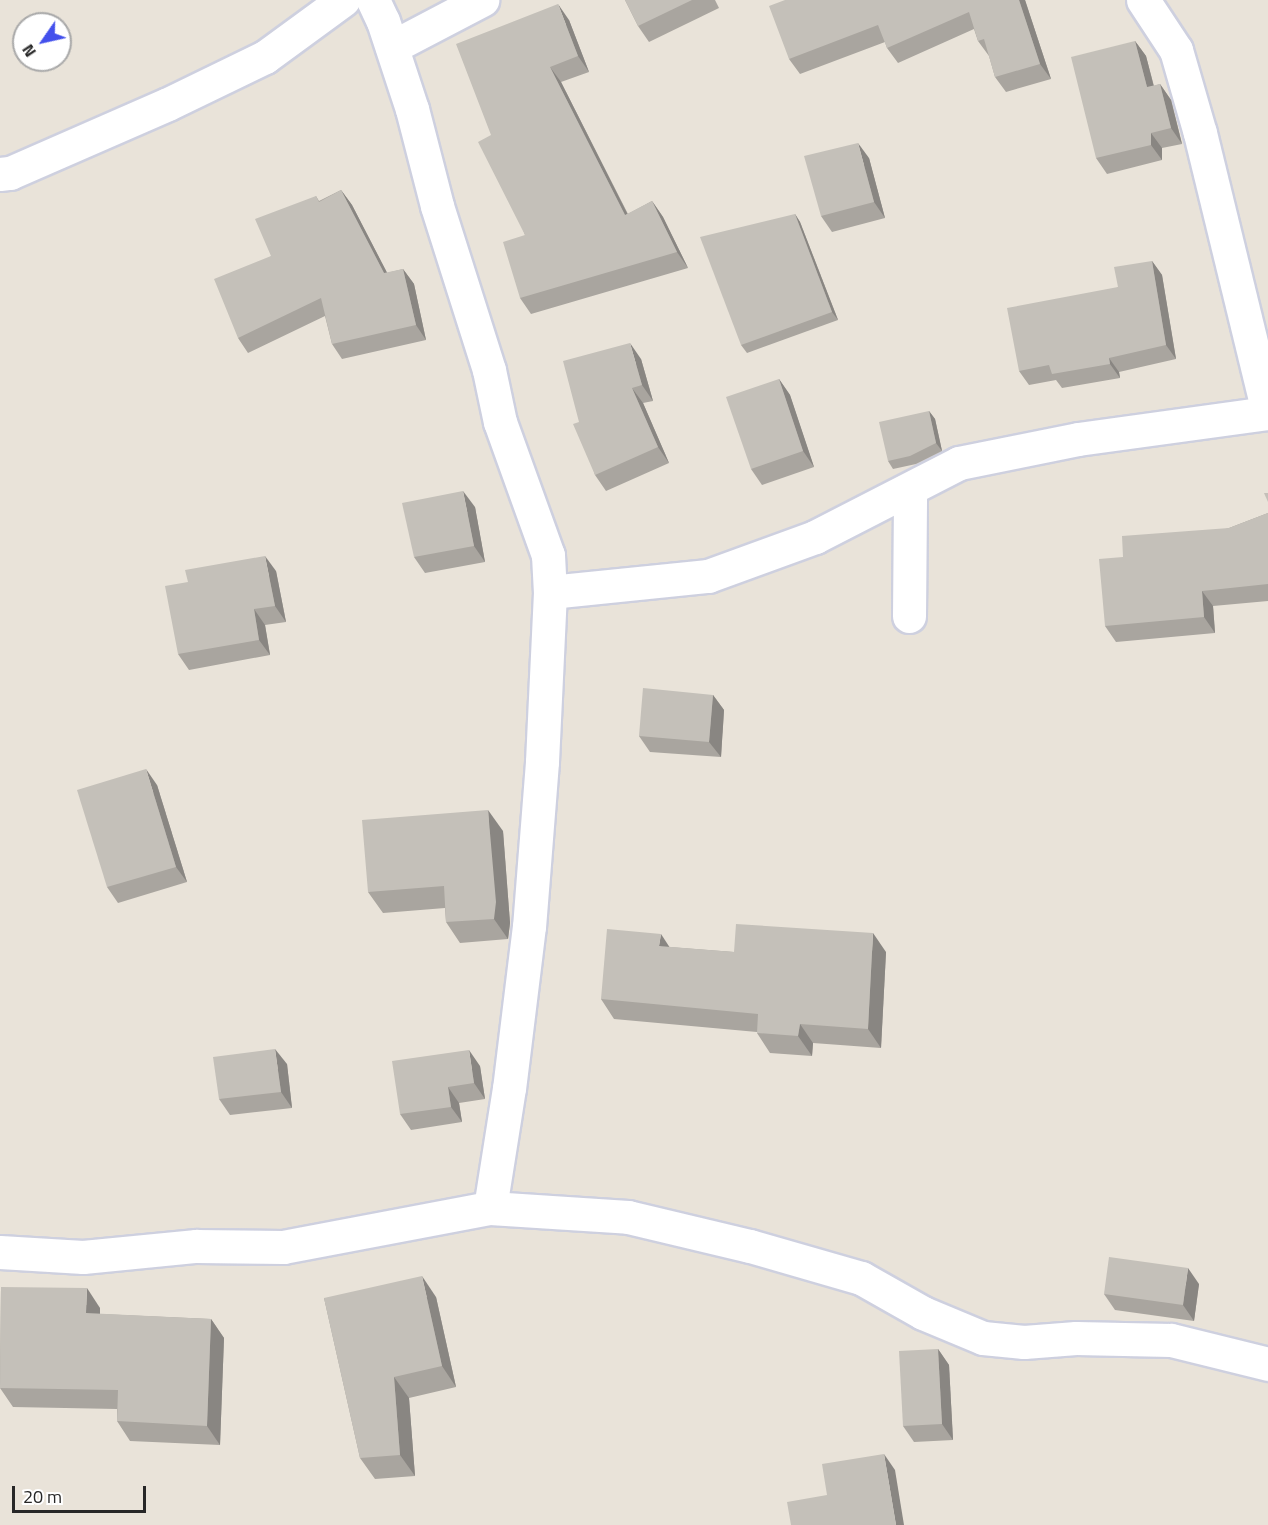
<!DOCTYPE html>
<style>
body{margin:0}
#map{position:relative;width:1268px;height:1525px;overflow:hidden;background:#e9e3d9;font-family:"Titillium Web",sans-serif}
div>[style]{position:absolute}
.roads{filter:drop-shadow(2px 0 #ced0df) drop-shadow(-2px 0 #ced0df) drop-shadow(0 2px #ced0df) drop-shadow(0 -2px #ced0df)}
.minor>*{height:33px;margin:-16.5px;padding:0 16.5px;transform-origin:16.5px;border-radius:16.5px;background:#fff}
.wall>*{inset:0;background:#a9a59f}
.shaded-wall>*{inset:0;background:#898682}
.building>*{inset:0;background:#c4c0b9}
span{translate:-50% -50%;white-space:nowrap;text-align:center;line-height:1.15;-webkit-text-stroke:4.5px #fff;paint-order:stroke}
.north{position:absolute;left:12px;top:12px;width:60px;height:60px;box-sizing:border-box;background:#fff;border:2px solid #a9a9a9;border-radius:50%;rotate:236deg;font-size:16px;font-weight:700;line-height:24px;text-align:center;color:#272727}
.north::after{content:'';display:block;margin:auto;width:21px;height:27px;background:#4350ec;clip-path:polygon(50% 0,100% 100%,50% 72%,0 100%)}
.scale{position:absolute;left:12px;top:1486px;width:134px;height:27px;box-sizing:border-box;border:3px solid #272727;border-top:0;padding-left:8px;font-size:18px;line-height:21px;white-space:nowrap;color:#272727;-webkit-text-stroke:4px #fff;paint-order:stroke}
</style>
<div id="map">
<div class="roads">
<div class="minor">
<div style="left:373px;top:0;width:23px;rotate:65deg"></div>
<div style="left:383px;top:21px;width:93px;rotate:71.8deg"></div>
<div style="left:412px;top:109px;width:100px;rotate:75.5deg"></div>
<div style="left:437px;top:206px;width:172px;rotate:72.4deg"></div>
<div style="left:489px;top:370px;width:53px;rotate:78.1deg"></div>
<div style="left:500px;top:422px;width:141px;rotate:70.2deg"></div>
<div style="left:548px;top:555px;width:37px;rotate:87deg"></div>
<div style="left:550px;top:592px;width:170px;rotate:92.7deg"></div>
<div style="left:542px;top:762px;width:165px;rotate:94.5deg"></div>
<div style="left:529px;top:926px;width:163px;rotate:97deg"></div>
<div style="left:509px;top:1088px;width:121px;rotate:99deg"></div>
<div style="left:1143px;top:0;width:60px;rotate:56.6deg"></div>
<div style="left:1176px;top:50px;width:86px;rotate:73.9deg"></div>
<div style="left:1200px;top:133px;width:288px;rotate:76.3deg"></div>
<div style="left:392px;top:47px;width:102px;rotate:-27.6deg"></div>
<div style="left:0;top:174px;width:10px;rotate:-6deg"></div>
<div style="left:10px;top:173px;width:172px;rotate:-23.6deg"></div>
<div style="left:168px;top:104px;width:108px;rotate:-25.9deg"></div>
<div style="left:265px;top:57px;width:97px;rotate:-36.2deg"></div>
<div style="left:550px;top:592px;width:159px;rotate:-5.8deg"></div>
<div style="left:708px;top:576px;width:114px;rotate:-20deg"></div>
<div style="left:815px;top:537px;width:162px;rotate:-27.2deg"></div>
<div style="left:959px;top:463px;width:121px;rotate:-11.4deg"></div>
<div style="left:1078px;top:439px;width:192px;rotate:-7.8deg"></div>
<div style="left:909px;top:616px;width:127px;rotate:-89.5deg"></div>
<div style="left:0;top:1252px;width:83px;rotate:3.4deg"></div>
<div style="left:83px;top:1257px;width:114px;rotate:-5.6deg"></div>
<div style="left:196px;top:1246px;width:87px;rotate:0.7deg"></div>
<div style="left:283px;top:1247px;width:211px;rotate:-10.7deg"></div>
<div style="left:490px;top:1208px;width:138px;rotate:3.7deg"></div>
<div style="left:628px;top:1217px;width:125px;rotate:13.4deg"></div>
<div style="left:750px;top:1246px;width:116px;rotate:16.1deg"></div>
<div style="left:861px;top:1278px;width:71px;rotate:29.4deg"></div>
<div style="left:923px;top:1313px;width:65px;rotate:22.6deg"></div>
<div style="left:983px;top:1338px;width:41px;rotate:5.6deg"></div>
<div style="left:1024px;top:1342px;width:52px;rotate:-4.4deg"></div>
<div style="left:1076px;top:1338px;width:95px;rotate:1.2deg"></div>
<div style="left:1171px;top:1340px;width:100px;rotate:13.9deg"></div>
</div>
</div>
<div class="wall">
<div style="clip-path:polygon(625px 0,715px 0,719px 8px,649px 42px,638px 26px)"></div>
<div style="clip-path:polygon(785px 0,1025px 0,1051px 79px,1006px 92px,995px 77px,989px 56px,978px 41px,974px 29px,898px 63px,887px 48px,885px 42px,800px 74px,789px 59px)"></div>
<div style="clip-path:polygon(569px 20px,589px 72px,561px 82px,628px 214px,652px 201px,663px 217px,688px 268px,531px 314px,520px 298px,525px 235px,491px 135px)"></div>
<div style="clip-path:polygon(1135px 41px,1146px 56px,1154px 86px,1160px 84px,1171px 100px,1182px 144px,1162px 148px,1162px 160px,1107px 174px,1096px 158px)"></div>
<div style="clip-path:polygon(869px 158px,885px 218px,832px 232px,821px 216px)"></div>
<div style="clip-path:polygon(341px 190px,352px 205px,387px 273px,403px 269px,414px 284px,426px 340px,342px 359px,332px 344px,325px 316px,248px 353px,238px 338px,271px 256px,316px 196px,319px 201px)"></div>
<div style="clip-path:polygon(795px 214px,800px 222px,838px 320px,747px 353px,741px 345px)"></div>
<div style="clip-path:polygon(1152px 261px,1162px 275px,1176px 359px,1119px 372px,1120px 378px,1062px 388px,1056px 380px,1029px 385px,1019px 371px,1118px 287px)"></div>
<div style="clip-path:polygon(641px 359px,653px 401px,643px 403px,669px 463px,606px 491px,595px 475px,579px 422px)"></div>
<div style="clip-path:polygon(779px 379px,790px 395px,814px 467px,762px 485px,751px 469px)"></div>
<div style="clip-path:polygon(929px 411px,935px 419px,942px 451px,916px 464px,893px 469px,888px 461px)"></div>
<div style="clip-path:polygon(475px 507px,485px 562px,425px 573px,414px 557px)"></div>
<div style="clip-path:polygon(1268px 513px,1268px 601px,1213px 606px,1215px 633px,1116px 642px,1105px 626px,1123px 557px,1229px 528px)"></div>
<div style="clip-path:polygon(276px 571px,286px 622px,265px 625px,270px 655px,189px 670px,178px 654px)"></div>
<div style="clip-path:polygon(713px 695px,724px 710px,721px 757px,650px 752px,639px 736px)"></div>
<div style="clip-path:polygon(157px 785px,187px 882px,118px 903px,107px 887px)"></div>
<div style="clip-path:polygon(503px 831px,510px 923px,508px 939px,460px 943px,446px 922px,445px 908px,383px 913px,368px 892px)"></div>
<div style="clip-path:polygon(669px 947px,734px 952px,886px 952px,881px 1048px,813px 1043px,812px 1056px,770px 1053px,757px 1033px,757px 1032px,614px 1019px,601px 999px)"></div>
<div style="clip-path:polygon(287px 1064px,292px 1108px,230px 1115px,219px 1099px)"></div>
<div style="clip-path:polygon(480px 1066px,485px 1099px,459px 1103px,462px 1122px,411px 1130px,400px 1114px)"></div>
<div style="clip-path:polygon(1199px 1284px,1194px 1321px,1115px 1310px,1104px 1294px)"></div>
<div style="clip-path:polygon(1px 1287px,100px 1308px,100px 1314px,211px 1319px,224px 1338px,220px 1445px,130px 1441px,117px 1421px,117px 1409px,13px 1407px,0 1388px)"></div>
<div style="clip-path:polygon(436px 1297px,456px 1387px,409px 1398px,415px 1476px,375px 1479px,360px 1458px,324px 1298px)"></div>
<div style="clip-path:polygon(938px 1349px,949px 1365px,953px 1440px,914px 1442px,903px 1426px)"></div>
</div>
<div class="shaded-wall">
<div style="clip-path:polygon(1019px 0,1025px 0,1051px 79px,1040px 64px)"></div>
<div style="clip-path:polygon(558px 4px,569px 20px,589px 72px,578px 56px)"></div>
<div style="clip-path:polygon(1135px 41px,1146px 56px,1158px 103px,1147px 87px)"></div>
<div style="clip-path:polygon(550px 67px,561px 82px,636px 231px,625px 215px)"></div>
<div style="clip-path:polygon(1160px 84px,1171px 100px,1182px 144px,1171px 128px)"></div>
<div style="clip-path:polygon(1151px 133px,1162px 148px,1162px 160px,1151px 145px)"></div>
<div style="clip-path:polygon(858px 143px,869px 158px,885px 218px,874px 202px)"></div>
<div style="clip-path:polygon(341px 190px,352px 205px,395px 288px,384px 273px)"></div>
<div style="clip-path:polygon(652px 201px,663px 217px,688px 268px,677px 252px)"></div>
<div style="clip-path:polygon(795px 214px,800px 222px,838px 320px,832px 312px)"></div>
<div style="clip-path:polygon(1152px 261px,1162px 275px,1176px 359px,1166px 345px)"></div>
<div style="clip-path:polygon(403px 269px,414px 284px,426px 340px,416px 325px)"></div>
<div style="clip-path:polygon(630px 343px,641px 359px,653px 401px,642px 385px)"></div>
<div style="clip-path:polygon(1109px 358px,1119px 372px,1120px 378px,1110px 364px)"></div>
<div style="clip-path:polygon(779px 379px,790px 395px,814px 467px,803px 451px)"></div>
<div style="clip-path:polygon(632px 388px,643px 403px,669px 463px,658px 447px)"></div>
<div style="clip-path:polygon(929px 411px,935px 419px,942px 451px,936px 443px)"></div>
<div style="clip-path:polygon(463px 491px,475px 507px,485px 562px,474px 546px)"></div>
<div style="clip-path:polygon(265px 556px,276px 571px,286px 622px,275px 606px)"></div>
<div style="clip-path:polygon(1202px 591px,1213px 606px,1215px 633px,1204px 617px)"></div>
<div style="clip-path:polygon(254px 609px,265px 625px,270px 655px,259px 640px)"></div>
<div style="clip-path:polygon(713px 695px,724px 710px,721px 757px,709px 742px)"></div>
<div style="clip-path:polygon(146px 769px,157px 785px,187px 882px,176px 867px)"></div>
<div style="clip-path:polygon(488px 810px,503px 831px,510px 923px,508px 939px,494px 919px)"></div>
<div style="clip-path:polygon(873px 933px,886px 952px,881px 1048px,868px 1029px)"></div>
<div style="clip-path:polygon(661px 934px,674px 954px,659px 946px)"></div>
<div style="clip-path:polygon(800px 1024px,813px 1043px,812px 1056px,798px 1036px)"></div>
<div style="clip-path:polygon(275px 1049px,287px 1064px,292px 1108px,281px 1092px)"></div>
<div style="clip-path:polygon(469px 1050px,480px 1066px,485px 1099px,474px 1083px)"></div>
<div style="clip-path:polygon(448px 1087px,459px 1103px,462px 1122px,451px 1107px)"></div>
<div style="clip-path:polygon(1188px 1268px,1199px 1284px,1194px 1321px,1183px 1305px)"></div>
<div style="clip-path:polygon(422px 1276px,436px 1297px,456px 1387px,442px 1366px)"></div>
<div style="clip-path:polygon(87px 1288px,100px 1308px,100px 1333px,86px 1313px)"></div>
<div style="clip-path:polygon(211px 1319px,224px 1338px,220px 1445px,207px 1426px)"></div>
<div style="clip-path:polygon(938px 1349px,949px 1365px,953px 1440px,942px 1424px)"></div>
<div style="clip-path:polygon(394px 1377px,409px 1398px,415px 1476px,400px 1455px)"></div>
<div style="clip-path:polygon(884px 1454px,895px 1470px,904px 1525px,896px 1525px)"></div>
</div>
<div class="building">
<div style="clip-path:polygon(625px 0,692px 0,638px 26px)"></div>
<div style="clip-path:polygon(785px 0,1019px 0,1040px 64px,995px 77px,984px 39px,978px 41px,969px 12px,887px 48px,878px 25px,789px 59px,769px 6px)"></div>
<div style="clip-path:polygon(558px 4px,578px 56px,550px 67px,625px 215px,652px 201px,677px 252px,520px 298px,503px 242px,525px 235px,478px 142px,491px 135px,456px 44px)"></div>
<div style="clip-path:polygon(1135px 41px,1147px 87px,1160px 84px,1171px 128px,1151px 133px,1151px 145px,1096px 158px,1071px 57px)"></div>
<div style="clip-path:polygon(858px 143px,874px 202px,821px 216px,804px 156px)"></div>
<div style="clip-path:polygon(341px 190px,384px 273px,403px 269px,416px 325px,332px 344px,321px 298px,238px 338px,214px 279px,271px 256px,255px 219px,316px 196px,319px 202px)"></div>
<div style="clip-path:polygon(795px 214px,832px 312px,741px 345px,700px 237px)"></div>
<div style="clip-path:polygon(1152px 261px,1166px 345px,1109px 358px,1110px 364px,1052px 374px,1049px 365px,1019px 371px,1007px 308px,1118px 287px,1114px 267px)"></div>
<div style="clip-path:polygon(630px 343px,642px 385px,632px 388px,658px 447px,595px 475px,573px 424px,579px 422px,563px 361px)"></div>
<div style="clip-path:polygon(779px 379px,803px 451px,751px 469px,726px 397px)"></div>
<div style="clip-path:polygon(929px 411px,936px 443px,910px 456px,888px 461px,879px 422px)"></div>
<div style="clip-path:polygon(463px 491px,474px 546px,414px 557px,402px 503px)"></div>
<div style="clip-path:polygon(1264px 493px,1268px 493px,1268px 502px)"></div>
<div style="clip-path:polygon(1268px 513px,1268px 584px,1202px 591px,1204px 617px,1105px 626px,1099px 559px,1123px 557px,1122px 536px,1229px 528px)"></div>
<div style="clip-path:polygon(265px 556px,275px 606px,254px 609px,259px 640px,178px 654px,165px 586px,188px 582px,185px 570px)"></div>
<div style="clip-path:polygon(643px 688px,713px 695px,709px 742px,639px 736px)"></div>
<div style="clip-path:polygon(146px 769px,176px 867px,107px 887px,77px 790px)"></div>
<div style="clip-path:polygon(488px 810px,496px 902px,494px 919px,446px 922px,444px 886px,368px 892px,362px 820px)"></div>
<div style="clip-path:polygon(736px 924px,873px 933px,868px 1029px,800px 1024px,798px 1036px,757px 1033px,758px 1014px,601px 999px,607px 929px,661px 934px,659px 946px,734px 952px)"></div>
<div style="clip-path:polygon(275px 1049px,281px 1092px,219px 1099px,213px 1057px)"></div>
<div style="clip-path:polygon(469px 1050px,474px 1083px,448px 1087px,451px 1107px,400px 1114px,392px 1061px)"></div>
<div style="clip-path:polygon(1109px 1257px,1188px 1268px,1183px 1305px,1104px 1294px)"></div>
<div style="clip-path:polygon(422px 1276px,442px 1366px,394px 1377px,400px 1455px,360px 1458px,324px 1298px)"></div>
<div style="clip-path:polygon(1px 1287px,87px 1288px,86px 1313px,211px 1319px,207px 1426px,117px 1421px,118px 1390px,0 1388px)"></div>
<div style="clip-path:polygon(938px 1349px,942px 1424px,903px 1426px,899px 1351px)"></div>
<div style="clip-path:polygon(884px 1454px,896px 1525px,791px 1525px,787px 1502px,827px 1495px,822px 1464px)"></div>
</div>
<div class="north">N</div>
<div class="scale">20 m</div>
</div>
